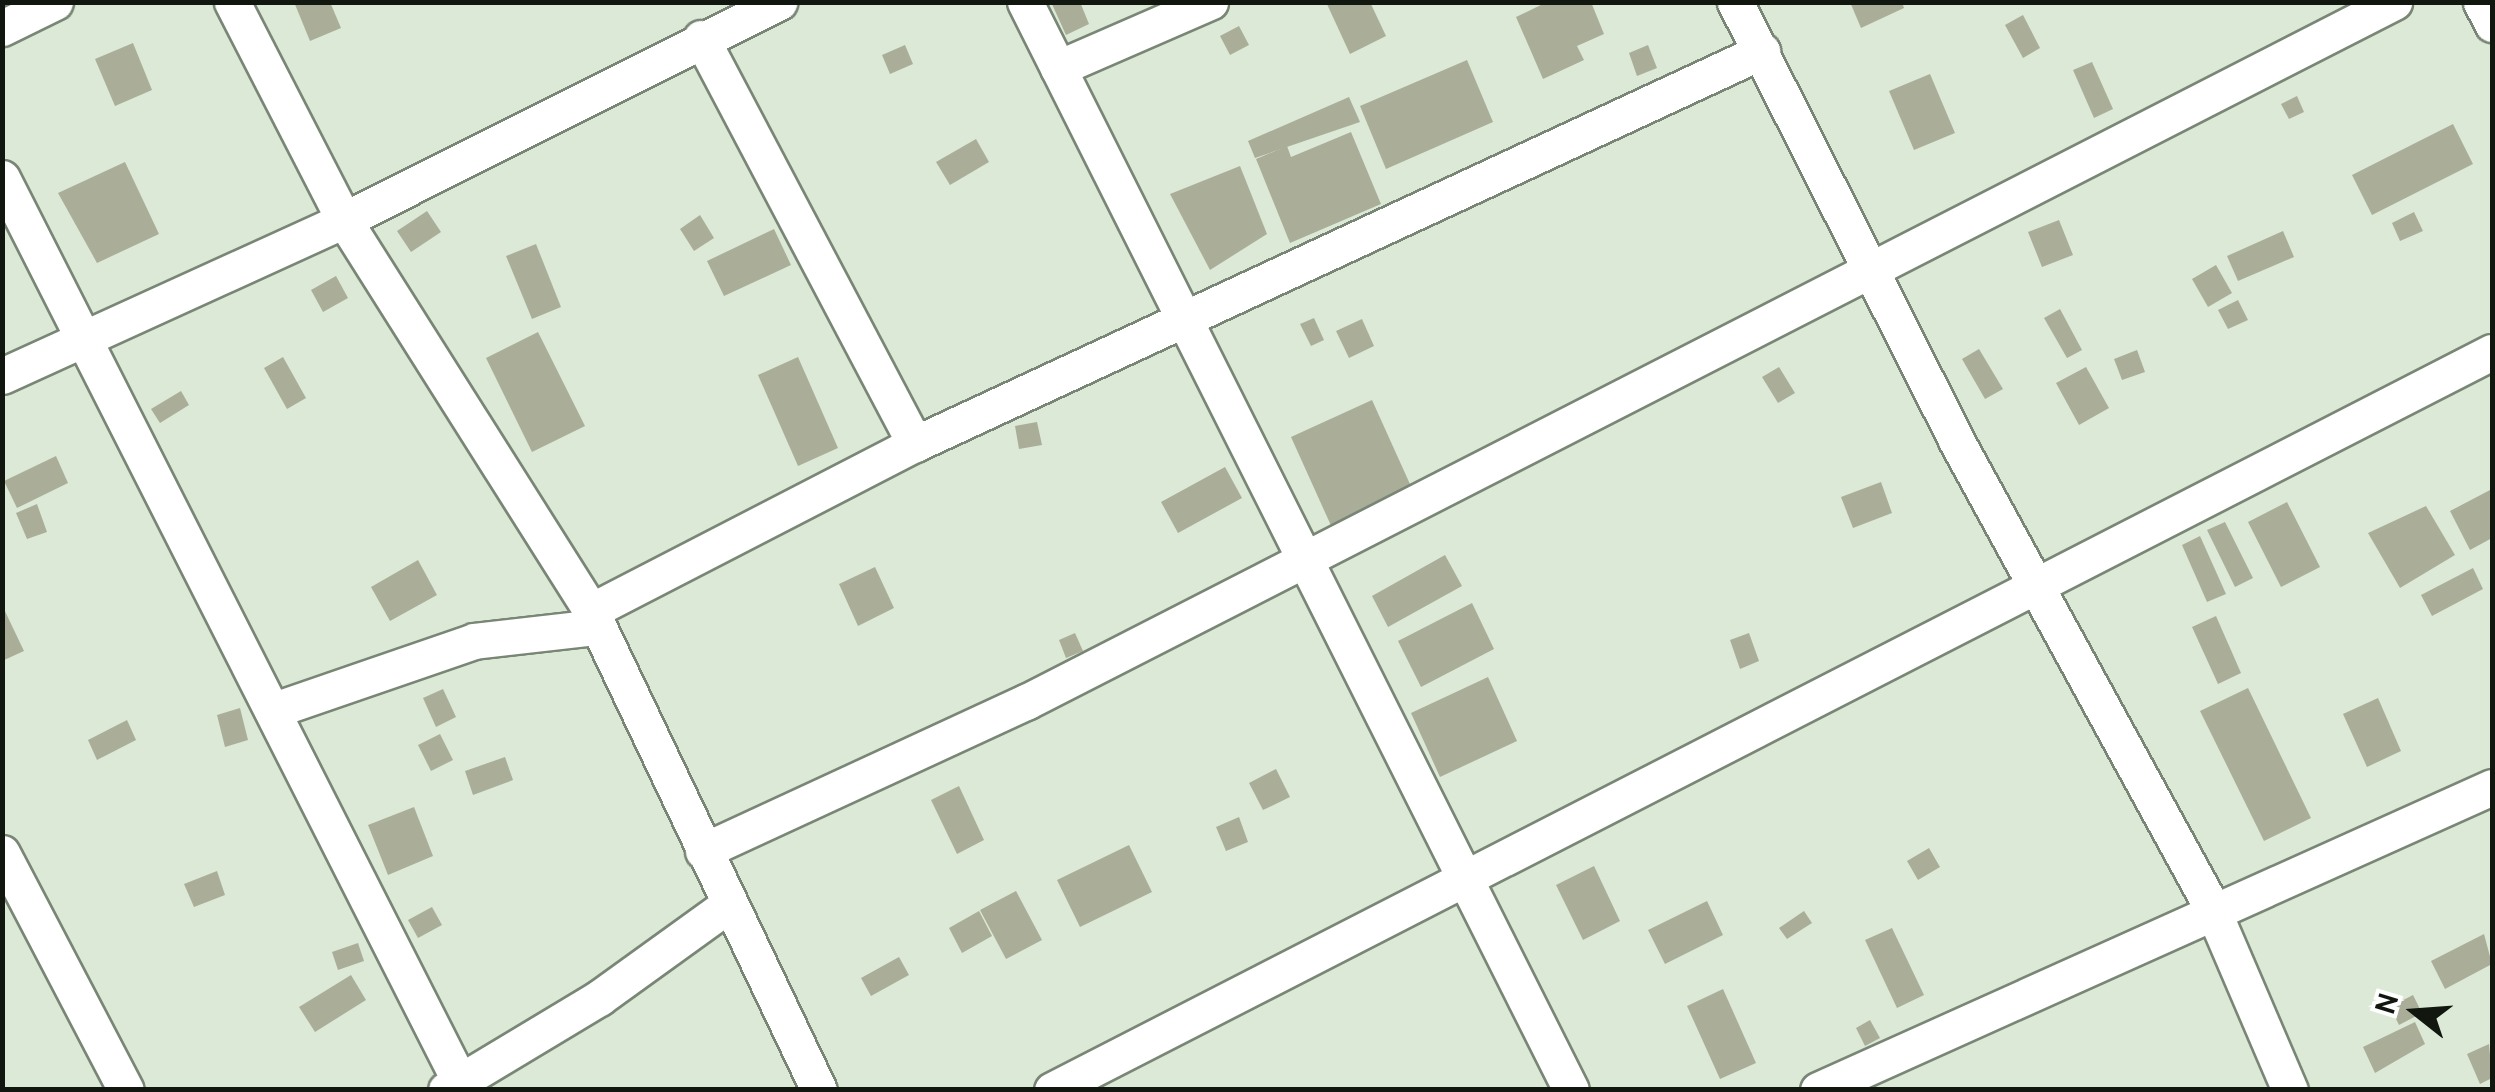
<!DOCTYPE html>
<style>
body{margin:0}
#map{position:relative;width:2495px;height:1092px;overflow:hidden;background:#dbe9d6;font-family:Cabin,sans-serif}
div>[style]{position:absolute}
.building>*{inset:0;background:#aaae99}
.roads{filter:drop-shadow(2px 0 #798675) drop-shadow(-2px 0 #798675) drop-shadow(0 2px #798675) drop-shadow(0 -2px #798675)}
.street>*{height:35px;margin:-17.5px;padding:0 17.5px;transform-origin:17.5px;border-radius:17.5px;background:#fff}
span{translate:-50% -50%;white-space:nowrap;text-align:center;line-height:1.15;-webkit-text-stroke:8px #fff;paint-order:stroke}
.frame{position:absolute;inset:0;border:5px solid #11160f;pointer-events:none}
.north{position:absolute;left:2365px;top:962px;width:100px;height:100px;-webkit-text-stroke:8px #fff;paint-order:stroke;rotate:287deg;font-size:28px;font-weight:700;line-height:40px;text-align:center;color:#11160f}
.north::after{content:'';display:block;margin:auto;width:35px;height:45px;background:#11160f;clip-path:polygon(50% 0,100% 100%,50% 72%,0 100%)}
</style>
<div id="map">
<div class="building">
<div style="clip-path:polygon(294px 2px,330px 2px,341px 28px,310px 41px)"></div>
<div style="clip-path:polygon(1051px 2px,1080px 2px,1089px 24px,1066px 35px)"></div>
<div style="clip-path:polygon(1326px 2px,1370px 2px,1386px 36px,1350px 54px)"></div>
<div style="clip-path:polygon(1547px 2px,1591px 2px,1604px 34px,1577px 46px,1584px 60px,1543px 79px,1516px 17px)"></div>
<div style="clip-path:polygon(1850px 2px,1902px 2px,1904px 8px,1861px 28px)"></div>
<div style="clip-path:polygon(2023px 15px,2040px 48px,2023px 58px,2005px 25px)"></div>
<div style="clip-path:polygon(1239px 26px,1249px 45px,1230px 55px,1220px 36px)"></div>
<div style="clip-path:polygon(133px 43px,152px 90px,115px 106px,95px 59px)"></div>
<div style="clip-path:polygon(905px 45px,913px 64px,890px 74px,882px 55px)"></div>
<div style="clip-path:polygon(1648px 45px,1657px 68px,1637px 76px,1629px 53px)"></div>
<div style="clip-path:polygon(1467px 60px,1493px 122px,1386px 169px,1360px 106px)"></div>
<div style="clip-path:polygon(2092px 62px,2113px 109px,2094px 118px,2073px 70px)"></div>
<div style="clip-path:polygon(1930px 74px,1955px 133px,1914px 150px,1889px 91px)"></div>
<div style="clip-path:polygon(2297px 96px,2304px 112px,2289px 119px,2281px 104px)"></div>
<div style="clip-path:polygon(1349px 97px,1360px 122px,1255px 158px,1248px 141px)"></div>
<div style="clip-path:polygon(2453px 124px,2473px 164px,2372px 215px,2352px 175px)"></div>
<div style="clip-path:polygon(1351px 132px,1381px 204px,1290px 243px,1256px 159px,1287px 146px,1291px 157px)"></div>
<div style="clip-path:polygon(976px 139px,989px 162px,950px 185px,936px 162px)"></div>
<div style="clip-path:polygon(125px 162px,159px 234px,97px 263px,58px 193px)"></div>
<div style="clip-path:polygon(1240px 166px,1267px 234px,1210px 270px,1170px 194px)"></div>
<div style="clip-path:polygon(427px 211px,441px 232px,411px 252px,397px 231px)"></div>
<div style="clip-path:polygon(2414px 212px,2423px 231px,2400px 241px,2392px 223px)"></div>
<div style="clip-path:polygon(700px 215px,714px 238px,694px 251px,680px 229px)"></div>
<div style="clip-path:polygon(2059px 220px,2073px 255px,2042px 267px,2028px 232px)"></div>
<div style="clip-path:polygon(774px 229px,791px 265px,724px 296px,707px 261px)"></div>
<div style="clip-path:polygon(2283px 231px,2294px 257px,2238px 281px,2227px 256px)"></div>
<div style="clip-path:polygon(536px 244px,561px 307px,532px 319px,506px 256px)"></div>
<div style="clip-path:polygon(2216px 265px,2232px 293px,2208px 307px,2192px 279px)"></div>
<div style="clip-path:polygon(336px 276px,348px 298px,323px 312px,311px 290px)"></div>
<div style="clip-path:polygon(2238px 300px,2248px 320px,2228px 329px,2218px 310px)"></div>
<div style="clip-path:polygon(2060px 309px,2082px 350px,2067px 358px,2044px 318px)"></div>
<div style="clip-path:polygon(1314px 318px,1324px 340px,1311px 346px,1300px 324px)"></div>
<div style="clip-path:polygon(1362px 319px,1374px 346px,1349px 358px,1336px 331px)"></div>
<div style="clip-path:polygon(538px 332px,585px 426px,532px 452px,486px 358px)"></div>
<div style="clip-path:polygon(1979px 349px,2003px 389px,1985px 399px,1962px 359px)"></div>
<div style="clip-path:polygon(2137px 350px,2145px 372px,2122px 380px,2114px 359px)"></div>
<div style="clip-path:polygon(283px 357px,306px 398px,287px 409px,264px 368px)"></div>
<div style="clip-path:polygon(798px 357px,838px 448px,798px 466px,758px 375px)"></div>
<div style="clip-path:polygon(1779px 367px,1795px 393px,1778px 403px,1762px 377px)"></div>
<div style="clip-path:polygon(2086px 367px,2109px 408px,2079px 425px,2056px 383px)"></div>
<div style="clip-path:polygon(181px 391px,189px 405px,160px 423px,151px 409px)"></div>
<div style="clip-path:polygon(1372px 400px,1414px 493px,1333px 530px,1291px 437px)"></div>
<div style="clip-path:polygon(1037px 422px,1042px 445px,1019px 449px,1015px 426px)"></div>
<div style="clip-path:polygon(56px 456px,68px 483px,17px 508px,4px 481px)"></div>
<div style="clip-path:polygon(1225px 467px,1242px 498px,1178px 533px,1161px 502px)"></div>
<div style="clip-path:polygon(1881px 482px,1892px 513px,1853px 528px,1841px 497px)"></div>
<div style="clip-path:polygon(2492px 489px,2492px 538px,2470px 550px,2450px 511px)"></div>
<div style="clip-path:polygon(2287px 502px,2320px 567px,2281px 587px,2248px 522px)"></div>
<div style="clip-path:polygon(37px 504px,47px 532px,27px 539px,16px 513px)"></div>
<div style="clip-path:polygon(2426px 506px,2455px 555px,2400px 588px,2368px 533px)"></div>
<div style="clip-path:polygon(2225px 522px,2253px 578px,2235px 587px,2207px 530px)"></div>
<div style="clip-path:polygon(2200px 536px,2226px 594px,2207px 602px,2182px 545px)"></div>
<div style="clip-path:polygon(1445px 555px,1462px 586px,1388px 627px,1372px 596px)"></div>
<div style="clip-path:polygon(418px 560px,437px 595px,390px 621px,371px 587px)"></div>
<div style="clip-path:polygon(875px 567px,894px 608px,858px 626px,839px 584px)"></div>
<div style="clip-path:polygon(2473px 568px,2483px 589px,2432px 616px,2421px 595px)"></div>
<div style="clip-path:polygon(1472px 603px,1494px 649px,1421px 687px,1398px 641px)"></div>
<div style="clip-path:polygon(2px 605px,24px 651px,2px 661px)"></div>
<div style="clip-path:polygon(2216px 616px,2241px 673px,2218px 684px,2192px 627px)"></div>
<div style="clip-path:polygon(1075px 633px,1083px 651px,1066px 658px,1059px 640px)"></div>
<div style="clip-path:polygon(1749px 633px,1759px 661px,1740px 669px,1730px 640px)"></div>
<div style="clip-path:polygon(1488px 677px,1517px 741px,1440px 777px,1411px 713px)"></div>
<div style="clip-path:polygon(2248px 688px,2311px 818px,2264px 841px,2200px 711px)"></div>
<div style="clip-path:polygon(443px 689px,456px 717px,436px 727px,423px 698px)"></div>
<div style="clip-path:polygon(2378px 698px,2401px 751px,2367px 767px,2343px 714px)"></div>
<div style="clip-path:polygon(240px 708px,248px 740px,225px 747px,217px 715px)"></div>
<div style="clip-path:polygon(127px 720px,136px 740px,97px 760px,88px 740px)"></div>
<div style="clip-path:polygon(440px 734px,453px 760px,431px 771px,418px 745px)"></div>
<div style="clip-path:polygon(505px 757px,513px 780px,473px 795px,465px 771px)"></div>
<div style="clip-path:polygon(1276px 769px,1290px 797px,1263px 810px,1249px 783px)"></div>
<div style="clip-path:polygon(959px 786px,984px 840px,957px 854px,931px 800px)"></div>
<div style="clip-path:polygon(414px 807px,433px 856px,388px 875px,368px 825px)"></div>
<div style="clip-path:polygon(1239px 817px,1248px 842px,1226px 851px,1216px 827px)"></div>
<div style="clip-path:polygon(1129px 845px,1152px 892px,1080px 927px,1057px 880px)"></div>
<div style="clip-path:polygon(1929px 848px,1940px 867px,1918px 880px,1907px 861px)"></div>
<div style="clip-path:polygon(1594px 866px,1620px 921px,1583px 940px,1556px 885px)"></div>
<div style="clip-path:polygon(217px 871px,225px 895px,194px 907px,184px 884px)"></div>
<div style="clip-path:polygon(1016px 891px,1042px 940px,1006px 959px,980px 910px)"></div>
<div style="clip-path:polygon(1707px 901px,1723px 935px,1665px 964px,1648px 930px)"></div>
<div style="clip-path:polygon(432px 907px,442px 925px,418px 938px,408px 920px)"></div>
<div style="clip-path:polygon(979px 911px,992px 936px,962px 953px,949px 928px)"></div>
<div style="clip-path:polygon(1804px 911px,1812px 923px,1787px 939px,1779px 928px)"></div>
<div style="clip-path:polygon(1892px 928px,1924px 995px,1897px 1008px,1865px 940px)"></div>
<div style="clip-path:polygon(2484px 934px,2492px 964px,2445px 989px,2431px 961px)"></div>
<div style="clip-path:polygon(358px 943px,364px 961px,338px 970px,332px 952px)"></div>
<div style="clip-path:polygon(899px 957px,909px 975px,871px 996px,861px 978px)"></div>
<div style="clip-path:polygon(351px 975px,366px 1000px,315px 1032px,299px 1007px)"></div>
<div style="clip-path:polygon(1723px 989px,1756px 1063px,1720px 1079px,1687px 1006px)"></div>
<div style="clip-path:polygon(2413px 995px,2422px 1013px,2399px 1025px,2390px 1007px)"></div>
<div style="clip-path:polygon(1870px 1020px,1880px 1038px,1865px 1046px,1856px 1028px)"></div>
<div style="clip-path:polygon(2415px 1022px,2425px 1044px,2375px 1073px,2363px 1047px)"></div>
<div style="clip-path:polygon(2489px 1044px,2492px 1078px,2480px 1084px,2467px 1054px)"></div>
</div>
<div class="roads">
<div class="street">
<div style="left:232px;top:2px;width:245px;rotate:62.8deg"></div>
<div style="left:344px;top:220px;width:462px;rotate:57.7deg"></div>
<div style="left:591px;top:611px;width:530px;rotate:64.55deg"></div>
<div style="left:1025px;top:2px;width:1217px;rotate:63.35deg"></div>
<div style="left:1735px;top:2px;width:491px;rotate:63.2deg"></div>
<div style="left:1956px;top:440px;width:531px;rotate:61.31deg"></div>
<div style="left:2211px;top:906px;width:200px;rotate:66.8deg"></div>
<div style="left:2481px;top:2px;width:25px;rotate:63deg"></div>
<div style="left:2px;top:28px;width:59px;rotate:-26.1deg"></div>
<div style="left:701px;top:38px;width:459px;rotate:62.2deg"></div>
<div style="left:1058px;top:68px;width:166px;rotate:-23.5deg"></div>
<div style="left:2px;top:178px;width:1022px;rotate:63.13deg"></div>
<div style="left:2px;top:376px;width:376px;rotate:-24.5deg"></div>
<div style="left:344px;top:220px;width:487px;rotate:-26.6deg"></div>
<div style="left:591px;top:611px;width:365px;rotate:-27.3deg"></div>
<div style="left:915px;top:444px;width:934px;rotate:-24.89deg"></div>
<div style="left:274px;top:710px;width:212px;rotate:-19deg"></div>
<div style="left:474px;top:641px;width:124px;rotate:-6.5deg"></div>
<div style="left:703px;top:851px;width:356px;rotate:-24.8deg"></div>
<div style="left:1026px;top:702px;width:1537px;rotate:-27.1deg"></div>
<div style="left:2px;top:853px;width:267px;rotate:62.4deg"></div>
<div style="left:446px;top:1090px;width:179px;rotate:-31deg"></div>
<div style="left:599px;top:998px;width:159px;rotate:-35.8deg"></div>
<div style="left:1052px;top:1090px;width:1618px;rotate:-27.14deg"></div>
<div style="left:1818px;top:1090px;width:739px;rotate:-24.21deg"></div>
</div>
</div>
<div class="frame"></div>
<div class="north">N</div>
</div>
